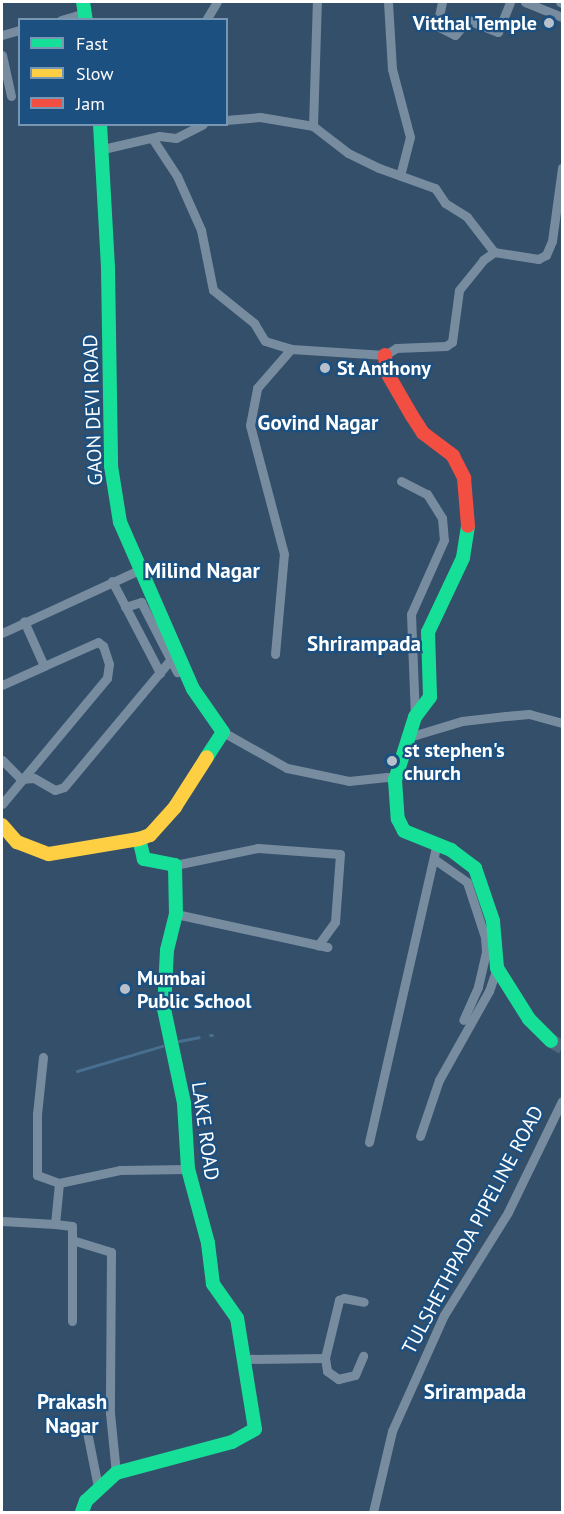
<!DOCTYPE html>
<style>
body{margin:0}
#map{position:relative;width:564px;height:1514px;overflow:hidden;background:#334f6a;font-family:"PT Sans",sans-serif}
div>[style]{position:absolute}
.stream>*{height:3px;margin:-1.5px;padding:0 1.5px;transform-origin:1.5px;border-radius:1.5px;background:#486e90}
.secondary-tunnel>*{height:14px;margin-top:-7px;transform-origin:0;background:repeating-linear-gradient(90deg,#526980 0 14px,transparent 0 21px)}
.street>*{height:9px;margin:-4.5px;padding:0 4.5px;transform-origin:4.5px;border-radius:4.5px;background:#788ca0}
.fast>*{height:14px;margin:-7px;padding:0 7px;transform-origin:7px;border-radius:7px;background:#16e098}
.slow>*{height:14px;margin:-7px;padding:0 7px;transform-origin:7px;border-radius:7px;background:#ffcf43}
.jam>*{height:14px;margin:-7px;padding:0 7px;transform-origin:7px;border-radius:7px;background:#f24e42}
.dots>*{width:16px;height:16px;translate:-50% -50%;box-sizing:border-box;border:3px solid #1c5080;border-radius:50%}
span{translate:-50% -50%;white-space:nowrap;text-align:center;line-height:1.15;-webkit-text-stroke:4.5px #1c5080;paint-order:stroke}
.poi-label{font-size:20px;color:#fff;font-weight:700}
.right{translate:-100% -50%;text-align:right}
.left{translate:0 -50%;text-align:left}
.street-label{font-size:20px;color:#fff}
.neighbourhood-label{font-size:21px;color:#fff;font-weight:700}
.frame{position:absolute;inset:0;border:3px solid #fff;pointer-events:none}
.legend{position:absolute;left:18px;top:18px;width:210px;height:108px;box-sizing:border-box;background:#1c5080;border:2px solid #7796b3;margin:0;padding:8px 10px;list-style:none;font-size:18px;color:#fff}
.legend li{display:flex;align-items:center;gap:12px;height:30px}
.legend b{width:30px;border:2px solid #7796b3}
</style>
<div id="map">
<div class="stream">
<div style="left:210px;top:1035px;width:2px"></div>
<div style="left:179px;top:1041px;width:20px;rotate:-11deg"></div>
<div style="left:77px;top:1071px;width:89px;rotate:-16.4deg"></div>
</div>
<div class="secondary-tunnel">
<div style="left:551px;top:1041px;width:13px;rotate:29deg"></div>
</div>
<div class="street">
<div style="left:388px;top:2px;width:67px;rotate:86.6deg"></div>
<div style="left:392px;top:69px;width:70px;rotate:75.2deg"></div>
<div style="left:410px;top:137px;width:40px;rotate:104.4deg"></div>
<div style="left:442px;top:2px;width:25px;rotate:102deg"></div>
<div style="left:437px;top:26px;width:20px;rotate:27deg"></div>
<div style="left:455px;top:35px;width:20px;rotate:-49deg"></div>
<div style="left:468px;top:20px;width:32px;rotate:22deg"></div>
<div style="left:498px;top:32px;width:32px;rotate:-68deg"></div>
<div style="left:525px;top:2px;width:40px;rotate:22deg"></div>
<div style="left:560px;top:2px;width:2px;rotate:27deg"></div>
<div style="left:61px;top:20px;width:25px;rotate:-16deg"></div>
<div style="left:206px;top:20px;width:21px;rotate:-59deg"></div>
<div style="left:2px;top:35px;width:19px;rotate:-16deg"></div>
<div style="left:2px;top:55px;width:42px;rotate:77.6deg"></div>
<div style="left:226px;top:120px;width:34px;rotate:-5deg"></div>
<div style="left:260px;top:117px;width:54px;rotate:9.6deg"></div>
<div style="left:313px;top:126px;width:44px;rotate:37.6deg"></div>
<div style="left:348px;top:153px;width:34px;rotate:26deg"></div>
<div style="left:379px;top:168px;width:59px;rotate:19.7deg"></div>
<div style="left:435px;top:188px;width:18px;rotate:56deg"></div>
<div style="left:445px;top:203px;width:26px;rotate:32deg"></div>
<div style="left:467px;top:217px;width:44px;rotate:52.4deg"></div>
<div style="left:494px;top:252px;width:45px;rotate:9deg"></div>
<div style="left:538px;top:259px;width:9px;rotate:-27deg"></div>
<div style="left:546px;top:255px;width:15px;rotate:-67deg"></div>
<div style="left:552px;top:241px;width:74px;rotate:-82.2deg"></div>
<div style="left:313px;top:126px;width:124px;rotate:-88.2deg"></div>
<div style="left:152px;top:138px;width:45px;rotate:56.7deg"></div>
<div style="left:177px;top:176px;width:59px;rotate:66deg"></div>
<div style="left:201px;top:230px;width:61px;rotate:78.7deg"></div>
<div style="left:213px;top:290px;width:53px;rotate:38.8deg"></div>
<div style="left:254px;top:323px;width:21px;rotate:59deg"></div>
<div style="left:265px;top:341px;width:27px;rotate:17deg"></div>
<div style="left:103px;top:149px;width:57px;rotate:-13.1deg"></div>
<div style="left:159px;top:136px;width:17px;rotate:7deg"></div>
<div style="left:176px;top:138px;width:30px;rotate:-27deg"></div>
<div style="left:401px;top:481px;width:29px;rotate:27deg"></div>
<div style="left:427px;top:494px;width:28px;rotate:58deg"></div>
<div style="left:442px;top:518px;width:22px;rotate:85deg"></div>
<div style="left:444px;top:540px;width:81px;rotate:114deg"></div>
<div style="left:411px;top:614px;width:103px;rotate:87.8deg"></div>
<div style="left:112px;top:581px;width:104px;rotate:62.4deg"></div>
<div style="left:125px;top:607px;width:17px;rotate:-17deg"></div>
<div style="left:141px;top:602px;width:79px;rotate:62.8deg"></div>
<div style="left:2px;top:633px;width:153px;rotate:-24.7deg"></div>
<div style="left:275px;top:654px;width:100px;rotate:-84.9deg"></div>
<div style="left:284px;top:554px;width:133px;rotate:-104.8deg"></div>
<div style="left:250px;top:425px;width:38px;rotate:-79deg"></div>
<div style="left:257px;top:388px;width:52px;rotate:-48.9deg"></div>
<div style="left:291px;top:349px;width:94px;rotate:3.7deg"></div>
<div style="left:385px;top:355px;width:13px;rotate:-32deg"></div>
<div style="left:396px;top:348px;width:50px;rotate:-2.3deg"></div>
<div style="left:446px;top:346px;width:7px;rotate:-34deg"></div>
<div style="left:452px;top:342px;width:52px;rotate:-82.3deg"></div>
<div style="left:459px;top:290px;width:38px;rotate:-51deg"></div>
<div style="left:483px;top:260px;width:14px;rotate:-36deg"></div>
<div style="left:2px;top:685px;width:46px;rotate:-24.3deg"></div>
<div style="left:44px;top:666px;width:49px;rotate:-114deg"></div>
<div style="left:223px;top:732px;width:73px;rotate:29.4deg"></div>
<div style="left:287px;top:768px;width:63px;rotate:11.8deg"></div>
<div style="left:349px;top:781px;width:38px;rotate:-6deg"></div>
<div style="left:387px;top:777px;width:9px;rotate:21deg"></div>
<div style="left:409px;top:737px;width:55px;rotate:-16.8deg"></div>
<div style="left:462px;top:721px;width:44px;rotate:-6.5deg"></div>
<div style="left:506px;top:716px;width:23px;rotate:-5deg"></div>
<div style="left:529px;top:714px;width:34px;rotate:15deg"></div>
<div style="left:2px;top:760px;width:27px;rotate:45deg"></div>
<div style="left:21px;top:779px;width:13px;rotate:-4deg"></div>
<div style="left:34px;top:778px;width:24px;rotate:30deg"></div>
<div style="left:55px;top:790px;width:9px;rotate:-18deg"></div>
<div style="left:64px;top:787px;width:175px;rotate:-50.1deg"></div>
<div style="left:2px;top:804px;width:164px;rotate:-50.2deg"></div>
<div style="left:107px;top:678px;width:14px;rotate:-82deg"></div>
<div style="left:109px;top:664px;width:19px;rotate:-108deg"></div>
<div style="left:103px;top:646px;width:6px;rotate:-141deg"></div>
<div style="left:98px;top:642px;width:59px;rotate:156deg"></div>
<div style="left:434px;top:859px;width:40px;rotate:34.9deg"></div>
<div style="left:467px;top:882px;width:58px;rotate:71.9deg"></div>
<div style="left:485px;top:937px;width:15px;rotate:86deg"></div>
<div style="left:486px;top:952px;width:36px;rotate:103deg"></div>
<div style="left:478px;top:987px;width:36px;rotate:114deg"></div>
<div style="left:175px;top:865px;width:85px;rotate:-11.6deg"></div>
<div style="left:258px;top:848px;width:82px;rotate:4.2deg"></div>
<div style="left:340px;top:854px;width:68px;rotate:94.2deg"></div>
<div style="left:335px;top:922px;width:29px;rotate:126deg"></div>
<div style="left:176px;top:914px;width:155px;rotate:12.3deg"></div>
<div style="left:43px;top:1057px;width:57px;rotate:96deg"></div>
<div style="left:37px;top:1114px;width:61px;rotate:90deg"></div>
<div style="left:37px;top:1175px;width:23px;rotate:20deg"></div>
<div style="left:420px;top:1136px;width:59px;rotate:-71.3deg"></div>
<div style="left:439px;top:1080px;width:102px;rotate:-60.7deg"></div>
<div style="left:489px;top:991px;width:24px;rotate:-71deg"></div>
<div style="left:369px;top:1142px;width:303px;rotate:-77.2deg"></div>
<div style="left:2px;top:1221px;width:53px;rotate:3.2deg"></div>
<div style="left:55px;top:1224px;width:41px;rotate:-84.4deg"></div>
<div style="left:59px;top:1183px;width:62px;rotate:-12deg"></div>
<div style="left:120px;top:1170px;width:68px;rotate:-0.8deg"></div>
<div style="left:55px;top:1224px;width:17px;rotate:7deg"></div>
<div style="left:72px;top:1226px;width:95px;rotate:90deg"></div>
<div style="left:72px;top:1240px;width:41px;rotate:17.1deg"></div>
<div style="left:111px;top:1252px;width:161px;rotate:90.4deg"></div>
<div style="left:110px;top:1413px;width:60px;rotate:84.3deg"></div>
<div style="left:325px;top:1358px;width:13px;rotate:81deg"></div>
<div style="left:327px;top:1371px;width:14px;rotate:36deg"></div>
<div style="left:338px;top:1379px;width:17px;rotate:-13deg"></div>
<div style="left:355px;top:1375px;width:21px;rotate:-67deg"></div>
<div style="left:244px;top:1359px;width:81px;rotate:-0.7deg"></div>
<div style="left:325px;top:1358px;width:60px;rotate:-76.4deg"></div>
<div style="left:339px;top:1300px;width:5px;rotate:-22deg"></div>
<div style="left:344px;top:1298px;width:20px;rotate:11deg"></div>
<div style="left:86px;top:1427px;width:61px;rotate:78.7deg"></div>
<div style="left:373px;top:1512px;width:83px;rotate:-76.8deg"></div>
<div style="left:392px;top:1431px;width:127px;rotate:-65.9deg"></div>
<div style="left:444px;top:1315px;width:121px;rotate:-58.1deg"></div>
<div style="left:508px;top:1212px;width:123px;rotate:-64.1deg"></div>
</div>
<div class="fast">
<div style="left:83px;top:2px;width:18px;rotate:81deg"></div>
<div style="left:100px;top:124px;width:144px;rotate:86.8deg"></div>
<div style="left:108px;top:268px;width:198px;rotate:89.1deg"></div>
<div style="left:111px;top:466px;width:57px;rotate:80.9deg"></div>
<div style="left:120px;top:522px;width:182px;rotate:66.4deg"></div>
<div style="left:193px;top:689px;width:52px;rotate:55.1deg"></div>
<div style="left:223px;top:732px;width:30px;rotate:123deg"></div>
<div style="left:468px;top:526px;width:32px;rotate:99deg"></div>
<div style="left:463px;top:558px;width:82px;rotate:115.3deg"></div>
<div style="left:428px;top:632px;width:65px;rotate:88.2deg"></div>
<div style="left:430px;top:697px;width:25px;rotate:127deg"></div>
<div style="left:415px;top:717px;width:66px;rotate:107.6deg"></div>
<div style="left:395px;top:780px;width:39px;rotate:86deg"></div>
<div style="left:398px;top:819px;width:13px;rotate:63deg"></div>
<div style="left:404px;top:831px;width:51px;rotate:22deg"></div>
<div style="left:451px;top:850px;width:30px;rotate:37deg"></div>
<div style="left:475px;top:868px;width:56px;rotate:71.2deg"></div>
<div style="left:493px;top:921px;width:47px;rotate:85.1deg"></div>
<div style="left:497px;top:968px;width:60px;rotate:57.9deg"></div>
<div style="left:529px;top:1019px;width:31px;rotate:45deg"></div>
<div style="left:82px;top:1512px;width:12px;rotate:-70deg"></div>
<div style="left:86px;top:1501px;width:41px;rotate:-43deg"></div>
<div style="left:116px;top:1473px;width:120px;rotate:-15deg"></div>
<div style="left:232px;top:1442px;width:26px;rotate:-29deg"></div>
<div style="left:255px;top:1429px;width:112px;rotate:-99.2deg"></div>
<div style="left:237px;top:1318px;width:42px;rotate:-125.2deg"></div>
<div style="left:213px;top:1284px;width:41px;rotate:-97deg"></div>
<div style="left:208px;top:1243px;width:77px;rotate:-105.1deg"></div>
<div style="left:188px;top:1169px;width:66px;rotate:-93.5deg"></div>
<div style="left:184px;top:1103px;width:96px;rotate:-102deg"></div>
<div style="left:164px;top:1009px;width:59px;rotate:-87.1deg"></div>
<div style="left:167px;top:950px;width:37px;rotate:-76deg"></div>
<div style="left:176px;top:914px;width:49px;rotate:-91.2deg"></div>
<div style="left:175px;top:865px;width:32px;rotate:-169deg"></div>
<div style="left:144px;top:859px;width:21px;rotate:-104deg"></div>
</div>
<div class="slow">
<div style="left:2px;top:825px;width:23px;rotate:49deg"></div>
<div style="left:17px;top:842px;width:34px;rotate:21deg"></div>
<div style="left:49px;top:854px;width:91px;rotate:-9.5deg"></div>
<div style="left:139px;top:839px;width:12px;rotate:-20deg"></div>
<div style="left:150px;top:835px;width:38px;rotate:-48deg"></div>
<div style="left:175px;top:807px;width:59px;rotate:-57.4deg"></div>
</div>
<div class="jam">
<div style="left:385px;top:355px;width:16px;rotate:86deg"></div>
<div style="left:386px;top:371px;width:52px;rotate:60deg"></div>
<div style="left:412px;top:416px;width:20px;rotate:57deg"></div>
<div style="left:423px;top:433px;width:38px;rotate:37deg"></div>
<div style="left:453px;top:456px;width:25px;rotate:63deg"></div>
<div style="left:464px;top:478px;width:48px;rotate:85.2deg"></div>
</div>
<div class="dots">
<div style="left:549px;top:23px;background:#b8c1cb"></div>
<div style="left:325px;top:368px;background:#b8c1cb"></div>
<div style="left:392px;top:761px;background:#b8c1cb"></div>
<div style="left:125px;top:989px;background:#b8c1cb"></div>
</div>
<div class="poi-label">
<span class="right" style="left:537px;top:23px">Vitthal Temple</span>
<span class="left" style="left:337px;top:368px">St Anthony</span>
<span class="left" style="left:404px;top:762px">st stephen's<br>church</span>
<span class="left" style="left:137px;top:990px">Mumbai<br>Public School</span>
</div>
<div class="street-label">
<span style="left:93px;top:410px;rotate:-92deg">GAON DEVI ROAD</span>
<span style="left:205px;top:1131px;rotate:82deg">LAKE ROAD</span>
<span style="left:473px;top:1230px;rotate:-62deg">TULSHETHPADA PIPELINE ROAD</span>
</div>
<div class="neighbourhood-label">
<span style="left:318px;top:423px">Govind Nagar</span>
<span style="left:202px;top:571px">Milind Nagar</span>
<span style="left:364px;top:644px">Shrirampada</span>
<span style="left:475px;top:1392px">Srirampada</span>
<span style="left:72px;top:1414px">Prakash<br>Nagar</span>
</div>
<div class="frame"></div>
<ul class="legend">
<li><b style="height:8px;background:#16e098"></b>Fast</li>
<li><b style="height:8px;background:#ffcf43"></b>Slow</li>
<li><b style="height:8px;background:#f24e42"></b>Jam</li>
</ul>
</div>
